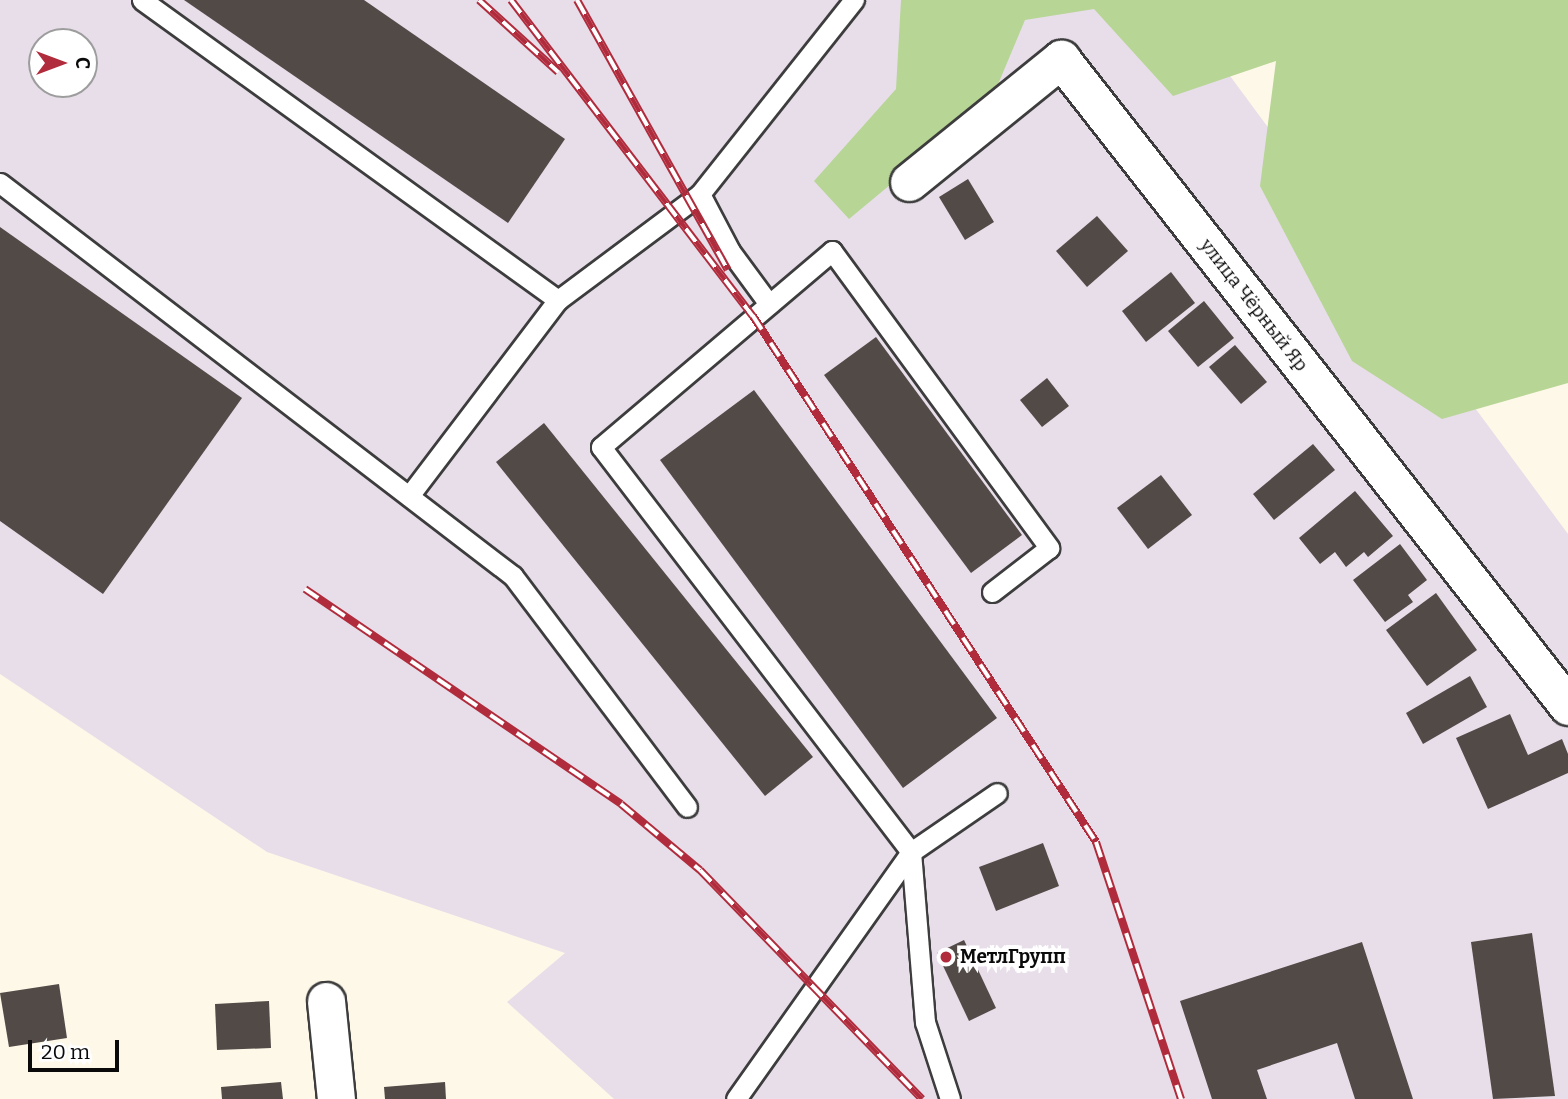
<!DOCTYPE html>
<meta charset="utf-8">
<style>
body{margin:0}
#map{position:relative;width:1568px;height:1099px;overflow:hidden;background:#fef8e8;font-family:Bitter,serif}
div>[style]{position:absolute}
.industrial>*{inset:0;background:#e7dee9}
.forest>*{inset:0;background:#b7d595}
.building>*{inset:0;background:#524a47}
.roads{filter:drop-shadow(2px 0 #3d3d3d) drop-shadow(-2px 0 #3d3d3d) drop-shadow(0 2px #3d3d3d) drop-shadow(0 -2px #3d3d3d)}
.lane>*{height:19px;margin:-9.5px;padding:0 9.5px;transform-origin:9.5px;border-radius:9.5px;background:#fff}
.street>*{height:37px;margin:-18.5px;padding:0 18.5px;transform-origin:18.5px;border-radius:18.5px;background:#fff}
.rail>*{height:8px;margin-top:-4px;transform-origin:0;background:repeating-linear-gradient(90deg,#fff 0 16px,#b02b3c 0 32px);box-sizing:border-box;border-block:2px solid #b02b3c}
.dots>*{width:19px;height:19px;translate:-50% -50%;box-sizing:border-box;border:4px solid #fff;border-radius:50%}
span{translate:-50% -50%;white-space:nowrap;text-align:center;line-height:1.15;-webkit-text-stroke:7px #fff;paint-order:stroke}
.street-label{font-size:19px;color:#0a0a0a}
.poi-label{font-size:19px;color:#0a0a0a;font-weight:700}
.left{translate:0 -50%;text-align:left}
.north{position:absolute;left:28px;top:28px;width:70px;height:70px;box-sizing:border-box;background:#fff;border:2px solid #9d9d9d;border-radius:50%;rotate:90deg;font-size:19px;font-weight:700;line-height:28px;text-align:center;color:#0a0a0a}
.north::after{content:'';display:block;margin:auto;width:24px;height:32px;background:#b02b3c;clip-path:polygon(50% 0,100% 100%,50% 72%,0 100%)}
.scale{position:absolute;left:28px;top:1040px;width:91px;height:32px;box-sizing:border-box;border:4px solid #0a0a0a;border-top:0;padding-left:9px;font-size:21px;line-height:24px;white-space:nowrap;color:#0a0a0a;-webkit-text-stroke:5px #fff;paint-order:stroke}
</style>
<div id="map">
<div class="industrial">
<div style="clip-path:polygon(evenodd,0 0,1174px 0,1568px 534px,1568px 1099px,614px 1099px,507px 1002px,565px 953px,267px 852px,0 674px,0 0,42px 42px,84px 42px,84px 84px,42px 84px,42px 42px)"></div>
</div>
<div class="forest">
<div style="clip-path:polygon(901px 0,1568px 0,1568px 383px,1442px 419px,1352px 361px,1260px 186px,1276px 61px,1173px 96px,1094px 9px,1025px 20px,991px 101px,849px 219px,814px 181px,896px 89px)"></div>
</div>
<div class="building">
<div style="clip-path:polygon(184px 0,364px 0,565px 139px,508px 223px)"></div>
<div style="clip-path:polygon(968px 179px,994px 222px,965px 240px,939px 197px)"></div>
<div style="clip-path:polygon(1097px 216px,1128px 251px,1087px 287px,1056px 251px)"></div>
<div style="clip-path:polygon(0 227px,242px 398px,103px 594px,0 521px)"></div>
<div style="clip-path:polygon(1171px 272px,1195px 303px,1146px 342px,1122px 311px)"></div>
<div style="clip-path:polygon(1204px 301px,1234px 338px,1198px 367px,1168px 331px)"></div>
<div style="clip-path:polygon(876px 337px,1022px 535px,971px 573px,824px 375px)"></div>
<div style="clip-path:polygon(1235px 345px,1267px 382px,1241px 404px,1209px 367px)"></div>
<div style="clip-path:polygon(1047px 378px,1069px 406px,1042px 427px,1020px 400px)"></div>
<div style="clip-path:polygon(754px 390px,997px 718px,903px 788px,660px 460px)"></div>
<div style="clip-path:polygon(544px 423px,813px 757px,765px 796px,496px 462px)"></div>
<div style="clip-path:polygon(1313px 444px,1335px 470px,1274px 520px,1253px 494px)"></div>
<div style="clip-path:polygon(1161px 475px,1192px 515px,1148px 549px,1117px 508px)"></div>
<div style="clip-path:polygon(1355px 491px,1393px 536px,1368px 557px,1364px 552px,1346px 567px,1335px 552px,1320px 564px,1299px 538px)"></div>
<div style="clip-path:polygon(1400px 544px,1427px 580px,1408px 595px,1413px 602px,1385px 622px,1353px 580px)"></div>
<div style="clip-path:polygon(1436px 593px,1477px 650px,1427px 686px,1386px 630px)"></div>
<div style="clip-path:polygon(1470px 676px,1487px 707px,1423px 744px,1406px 713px)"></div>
<div style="clip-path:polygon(1510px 714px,1528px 755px,1562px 739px,1568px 754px,1568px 773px,1488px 809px,1456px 738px)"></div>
<div style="clip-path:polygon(1043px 843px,1059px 886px,996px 911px,979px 867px)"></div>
<div style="clip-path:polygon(1532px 933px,1555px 1096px,1493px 1099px,1471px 942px)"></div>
<div style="clip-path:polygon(964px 940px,996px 1008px,969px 1021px,937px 953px)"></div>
<div style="clip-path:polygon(1362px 942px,1413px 1099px,1355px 1099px,1337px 1043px,1257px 1070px,1267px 1099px,1212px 1099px,1180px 1001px)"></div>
<div style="clip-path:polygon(59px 984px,67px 1038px,9px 1047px,0 993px)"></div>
<div style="clip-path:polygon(269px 1001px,271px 1048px,217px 1050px,215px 1004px)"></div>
<div style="clip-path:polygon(281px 1082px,283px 1099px,222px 1099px,221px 1087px)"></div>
<div style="clip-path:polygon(445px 1082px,446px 1099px,385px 1099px,384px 1087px)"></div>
</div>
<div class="roads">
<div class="lane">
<div style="left:142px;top:0;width:513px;rotate:35.8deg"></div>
<div style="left:0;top:183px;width:646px;rotate:37.46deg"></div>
<div style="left:513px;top:576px;width:289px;rotate:53deg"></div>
<div style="left:700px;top:194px;width:64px;rotate:62.2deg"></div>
<div style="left:730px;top:251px;width:66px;rotate:53.7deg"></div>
<div style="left:409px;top:496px;width:246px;rotate:-52.8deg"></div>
<div style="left:558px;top:300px;width:177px;rotate:-36.7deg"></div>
<div style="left:700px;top:194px;width:248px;rotate:-51.6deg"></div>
<div style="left:736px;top:1099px;width:303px;rotate:-54.7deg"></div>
<div style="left:911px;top:852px;width:510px;rotate:-127.43deg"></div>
<div style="left:601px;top:447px;width:303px;rotate:-40.3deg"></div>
<div style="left:832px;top:251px;width:368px;rotate:53.8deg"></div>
<div style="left:1049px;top:548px;width:72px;rotate:142.3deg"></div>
<div style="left:950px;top:1099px;width:81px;rotate:-108deg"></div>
<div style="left:925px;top:1022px;width:171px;rotate:-94.7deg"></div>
<div style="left:911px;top:852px;width:104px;rotate:-34.5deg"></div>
</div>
<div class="street">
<div style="left:909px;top:182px;width:196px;rotate:-39deg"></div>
<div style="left:1061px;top:59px;width:822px;rotate:51.92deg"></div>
<div style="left:326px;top:1001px;width:99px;rotate:84.2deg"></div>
</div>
</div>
<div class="rail">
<div style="left:479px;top:0;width:107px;rotate:42.3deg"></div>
<div style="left:511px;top:0;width:398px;rotate:52.6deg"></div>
<div style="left:753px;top:316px;width:628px;rotate:56.89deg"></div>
<div style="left:1096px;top:842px;width:271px;rotate:71.7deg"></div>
<div style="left:577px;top:0;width:309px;rotate:60.8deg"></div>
<div style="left:305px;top:589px;width:382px;rotate:34.2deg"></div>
<div style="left:621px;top:804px;width:103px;rotate:39.9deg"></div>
<div style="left:700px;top:870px;width:319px;rotate:45.9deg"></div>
</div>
<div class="dots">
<div style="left:946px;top:957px;background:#b02b3c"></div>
</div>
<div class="street-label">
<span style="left:1254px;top:305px;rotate:52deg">улица Чёрный Яр</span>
</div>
<div class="poi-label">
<span class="left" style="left:960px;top:957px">МетлГрупп</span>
</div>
<div class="north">С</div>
<div class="scale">20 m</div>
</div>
